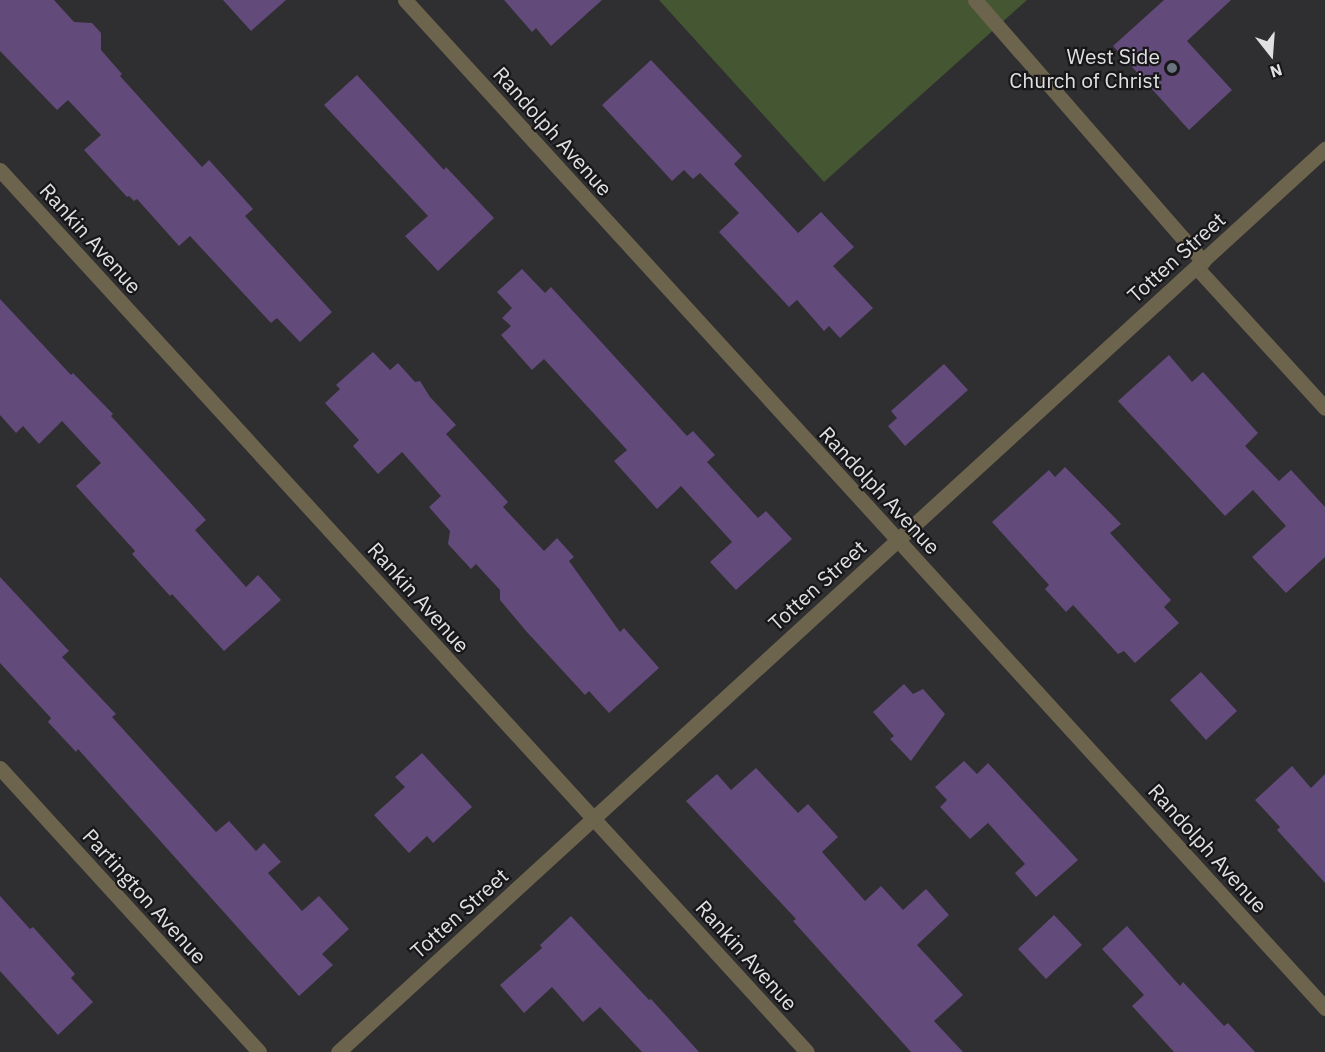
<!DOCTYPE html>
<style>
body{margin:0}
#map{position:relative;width:1325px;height:1052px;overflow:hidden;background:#2f2e31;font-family:"IBM Plex Sans",sans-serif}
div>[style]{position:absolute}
.green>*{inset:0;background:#455633}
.building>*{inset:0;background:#624a7a}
.minor>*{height:15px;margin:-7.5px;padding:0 7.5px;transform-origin:7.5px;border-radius:7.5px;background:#6c644d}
.dots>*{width:16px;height:16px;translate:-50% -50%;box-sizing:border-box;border:3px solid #171618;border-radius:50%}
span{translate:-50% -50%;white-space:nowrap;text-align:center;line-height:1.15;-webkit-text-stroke:4.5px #171618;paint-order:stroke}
.poi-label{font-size:21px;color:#e0dfe1}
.right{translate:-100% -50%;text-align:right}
.street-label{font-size:21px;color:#e0dfe1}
.north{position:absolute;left:1241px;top:24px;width:60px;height:60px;-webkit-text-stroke:4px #171618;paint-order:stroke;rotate:163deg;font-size:16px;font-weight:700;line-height:24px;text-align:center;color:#e0dfe1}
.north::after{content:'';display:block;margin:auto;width:21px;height:27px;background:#e0dfe1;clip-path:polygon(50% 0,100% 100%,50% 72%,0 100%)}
</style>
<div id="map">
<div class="green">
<div style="clip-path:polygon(659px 0,1027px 0,824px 182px)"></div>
</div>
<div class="building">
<div style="clip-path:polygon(0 0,54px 0,74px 22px,92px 23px,101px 33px,101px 50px,122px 74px,120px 76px,202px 167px,209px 160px,253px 209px,245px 216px,332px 312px,300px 342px,277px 318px,271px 323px,190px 236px,179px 246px,137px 199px,134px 201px,129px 196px,127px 197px,84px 150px,101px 135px,68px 100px,57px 110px,0 51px)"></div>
<div style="clip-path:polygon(223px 0,286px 0,251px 31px)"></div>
<div style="clip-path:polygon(504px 0,602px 0,551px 46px,536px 28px,532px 32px)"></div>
<div style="clip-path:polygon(1164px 0,1231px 0,1187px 41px,1232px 90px,1189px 130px,1113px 46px)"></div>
<div style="clip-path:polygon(651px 60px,742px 156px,734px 164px,798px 233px,821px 212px,854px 247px,833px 266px,873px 308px,840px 338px,829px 326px,824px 331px,797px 300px,789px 307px,719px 232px,739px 213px,700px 173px,693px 179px,684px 170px,672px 181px,602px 105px)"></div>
<div style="clip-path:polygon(357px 75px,444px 170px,446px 167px,494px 218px,438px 271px,405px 236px,428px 216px,324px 105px)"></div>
<div style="clip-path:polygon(522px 269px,545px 293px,551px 287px,687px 436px,693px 431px,715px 455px,707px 462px,758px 518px,766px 511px,792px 539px,736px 590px,710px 562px,732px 542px,681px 486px,657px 509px,614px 461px,627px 450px,544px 359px,532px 370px,501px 335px,511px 326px,502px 318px,512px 308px,497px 292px)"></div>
<div style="clip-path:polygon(0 299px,71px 375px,73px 373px,113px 414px,111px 416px,206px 520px,195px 530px,246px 587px,258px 575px,281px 600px,224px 651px,172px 594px,170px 596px,132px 554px,135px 551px,76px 486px,101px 463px,62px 421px,39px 444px,23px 426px,16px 433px,0 415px)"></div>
<div style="clip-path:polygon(373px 352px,390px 370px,398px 363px,415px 382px,420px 381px,430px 397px,456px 425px,446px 434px,508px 502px,503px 507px,544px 551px,557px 538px,574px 557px,569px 561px,620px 632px,624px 628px,659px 668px,609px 713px,589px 691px,585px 695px,526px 631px,500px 600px,500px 590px,476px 564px,471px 569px,448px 544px,450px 531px,429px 507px,441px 496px,402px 452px,378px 474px,353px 446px,359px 440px,325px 403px,340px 389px,336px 385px)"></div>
<div style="clip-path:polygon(1169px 355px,1192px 382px,1203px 372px,1258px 433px,1245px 446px,1279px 481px,1291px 470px,1325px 507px,1325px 557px,1286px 593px,1252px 557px,1286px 526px,1253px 490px,1225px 516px,1118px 401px)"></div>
<div style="clip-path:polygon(944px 364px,968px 390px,905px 446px,888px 426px,897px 418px,891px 411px)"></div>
<div style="clip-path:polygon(1065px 467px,1121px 524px,1110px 533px,1171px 600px,1164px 607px,1179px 623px,1135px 663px,1124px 651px,1118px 654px,1073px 605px,1066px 612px,1045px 589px,1049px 585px,992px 522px,1049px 470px,1055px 477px)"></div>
<div style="clip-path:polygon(0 577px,69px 651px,62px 657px,116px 714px,112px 717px,216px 832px,229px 821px,256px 851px,264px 843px,281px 862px,268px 873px,302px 911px,319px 896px,349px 929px,322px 954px,333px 965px,299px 996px,78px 749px,76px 752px,48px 722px,51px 718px,0 663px)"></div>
<div style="clip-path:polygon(1201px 672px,1237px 711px,1206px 740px,1170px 700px)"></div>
<div style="clip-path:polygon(904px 684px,913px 694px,923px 689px,945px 714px,911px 761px,890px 739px,894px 736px,873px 712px)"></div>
<div style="clip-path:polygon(422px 753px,472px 807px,433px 843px,427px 836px,409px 853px,374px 815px,405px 787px,395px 777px)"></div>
<div style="clip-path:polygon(964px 761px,977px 774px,988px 763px,1078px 860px,1036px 897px,1015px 873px,1025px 864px,988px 823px,970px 839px,940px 807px,947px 800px,935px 787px)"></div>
<div style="clip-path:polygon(1292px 766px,1311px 788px,1325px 774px,1325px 883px,1277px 830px,1280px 827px,1255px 800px)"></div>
<div style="clip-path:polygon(756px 768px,798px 813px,808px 804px,838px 837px,822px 852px,865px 901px,881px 886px,903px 910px,926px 889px,949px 915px,917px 945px,963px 995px,934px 1021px,963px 1052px,911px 1052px,793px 921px,796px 919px,686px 801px,717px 774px,731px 790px)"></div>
<div style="clip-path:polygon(0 896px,30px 929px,33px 927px,75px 974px,71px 978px,93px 1002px,58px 1035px,0 971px)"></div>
<div style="clip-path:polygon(1054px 915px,1082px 945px,1046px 979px,1018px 949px)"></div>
<div style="clip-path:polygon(571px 916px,649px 1000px,651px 999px,699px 1052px,642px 1052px,600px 1007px,583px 1022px,552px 987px,524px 1013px,500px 985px,542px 948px,540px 945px)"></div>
<div style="clip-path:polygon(1127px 926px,1180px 986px,1183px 982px,1224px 1026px,1228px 1023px,1255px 1052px,1174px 1052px,1132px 1006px,1144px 995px,1102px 949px)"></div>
</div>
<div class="minor">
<div style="left:405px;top:0;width:1365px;rotate:47.61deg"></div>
<div style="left:975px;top:0;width:347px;rotate:48.9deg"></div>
<div style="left:0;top:170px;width:1195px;rotate:47.54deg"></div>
<div style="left:1196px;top:267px;width:191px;rotate:47.5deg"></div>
<div style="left:0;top:768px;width:384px;rotate:47.6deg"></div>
<div style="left:338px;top:1052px;width:1338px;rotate:-42.46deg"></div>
</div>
<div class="dots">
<div style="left:1172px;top:68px;background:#6b7280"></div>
</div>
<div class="poi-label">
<span class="right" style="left:1160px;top:68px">West Side<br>Church of Christ</span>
</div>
<div class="street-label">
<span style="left:553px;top:131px;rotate:48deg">Randolph Avenue</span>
<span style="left:91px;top:238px;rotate:48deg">Rankin Avenue</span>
<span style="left:1176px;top:257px;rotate:-42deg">Totten Street</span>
<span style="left:880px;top:490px;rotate:47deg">Randolph Avenue</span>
<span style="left:817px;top:585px;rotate:-42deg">Totten Street</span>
<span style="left:419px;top:597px;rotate:48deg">Rankin Avenue</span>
<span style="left:1208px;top:848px;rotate:48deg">Randolph Avenue</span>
<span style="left:145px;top:896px;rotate:48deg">Partington Avenue</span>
<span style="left:459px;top:913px;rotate:-42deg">Totten Street</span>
<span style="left:747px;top:955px;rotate:48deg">Rankin Avenue</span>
</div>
<div class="north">N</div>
</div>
